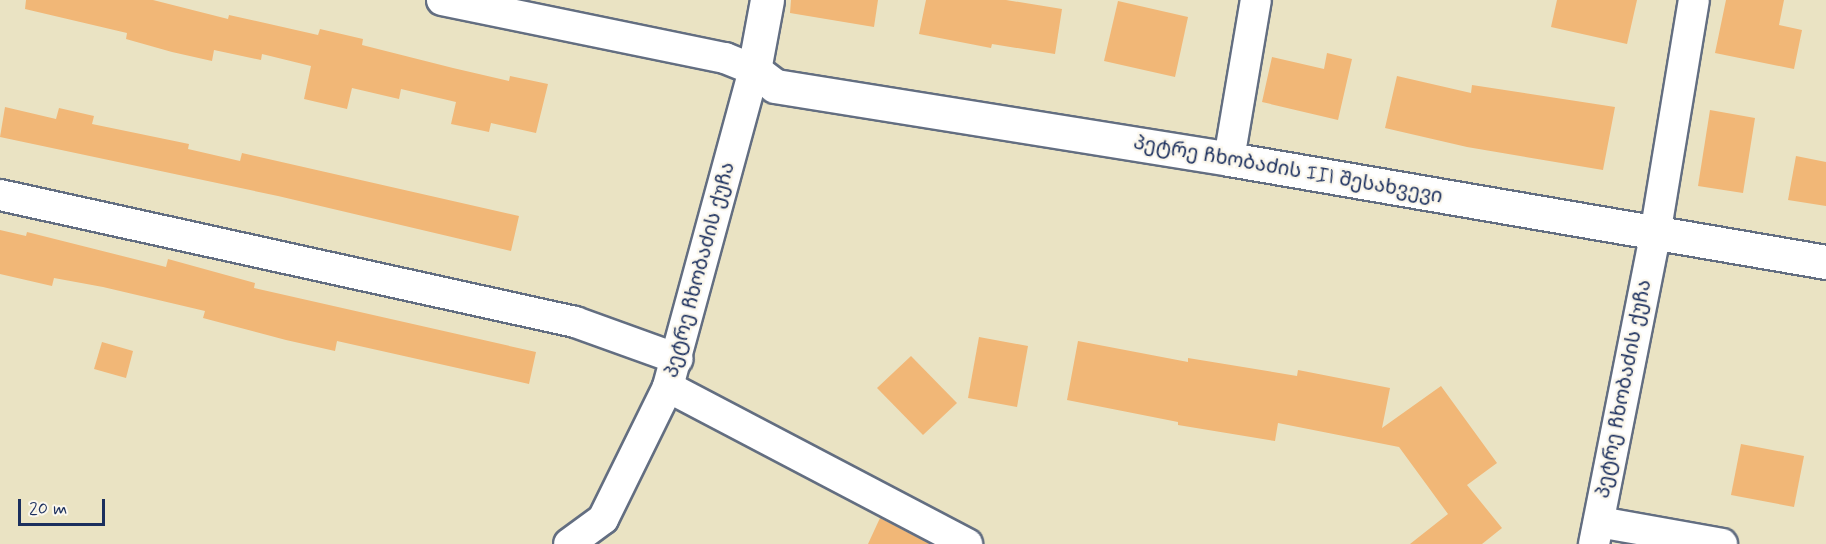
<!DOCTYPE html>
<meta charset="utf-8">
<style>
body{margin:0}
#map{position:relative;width:1826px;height:544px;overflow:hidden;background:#eae3c3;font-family:Mynerve,"Noto Sans Georgian",sans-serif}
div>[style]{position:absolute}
.building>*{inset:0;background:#f1b777}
.roads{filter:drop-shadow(2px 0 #636e81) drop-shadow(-2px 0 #636e81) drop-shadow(0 2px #636e81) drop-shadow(0 -2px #636e81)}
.minor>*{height:30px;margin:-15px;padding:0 15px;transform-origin:15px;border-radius:15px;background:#fff}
.tertiary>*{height:33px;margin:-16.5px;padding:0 16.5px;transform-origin:16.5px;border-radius:16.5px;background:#fff}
span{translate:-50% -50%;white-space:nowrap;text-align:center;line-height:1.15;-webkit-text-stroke:4.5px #fbf7ec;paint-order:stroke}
.street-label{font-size:20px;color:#1b2f5e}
.scale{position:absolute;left:18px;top:499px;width:87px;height:27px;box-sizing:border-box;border:3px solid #1b2f5e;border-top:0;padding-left:8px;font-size:18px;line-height:21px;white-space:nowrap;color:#1b2f5e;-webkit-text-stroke:4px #fbf7ec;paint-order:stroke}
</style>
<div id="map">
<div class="building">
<div style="clip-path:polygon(26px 0,153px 0,228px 19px,229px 15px,318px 35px,320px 29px,363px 39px,362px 45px,453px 68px,509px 81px,510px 76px,548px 84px,536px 133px,491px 123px,489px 132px,451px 124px,456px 102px,401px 89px,399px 99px,352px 88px,347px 109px,304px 99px,311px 66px,262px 54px,261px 60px,214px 50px,212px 61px,172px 52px,126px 39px,127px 33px,25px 9px)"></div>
<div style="clip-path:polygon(791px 0,878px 0,874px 27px,790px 13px)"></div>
<div style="clip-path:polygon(926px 0,1006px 0,1062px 9px,1055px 54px,992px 44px,991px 48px,919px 34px)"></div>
<div style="clip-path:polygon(1557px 0,1637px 0,1627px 44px,1551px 27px)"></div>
<div style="clip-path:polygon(1726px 0,1784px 0,1779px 25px,1802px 30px,1794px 69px,1715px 53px)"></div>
<div style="clip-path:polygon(1118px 1px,1188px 17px,1175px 77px,1104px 61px)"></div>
<div style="clip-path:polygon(1327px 53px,1352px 59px,1338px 120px,1262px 102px,1272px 57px,1324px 69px)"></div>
<div style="clip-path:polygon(1397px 76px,1471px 93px,1472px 85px,1615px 107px,1603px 170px,1467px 147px,1385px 128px)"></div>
<div style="clip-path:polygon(5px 107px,56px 119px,59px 108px,94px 116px,92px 124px,189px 144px,188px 149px,240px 161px,242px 153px,519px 216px,511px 251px,278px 196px,0 137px)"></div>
<div style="clip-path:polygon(1710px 110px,1755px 118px,1743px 193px,1698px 186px)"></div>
<div style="clip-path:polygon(1796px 156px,1826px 162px,1826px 206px,1788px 200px)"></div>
<div style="clip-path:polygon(0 230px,26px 236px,27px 232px,166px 267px,168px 259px,255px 283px,254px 288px,536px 352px,529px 384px,337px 341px,335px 351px,286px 340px,203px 318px,205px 311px,103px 287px,54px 278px,52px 286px,0 274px)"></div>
<div style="clip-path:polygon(979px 337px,1028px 346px,1017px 407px,968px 398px)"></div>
<div style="clip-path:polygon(1078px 341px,1188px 362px,1188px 358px,1297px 376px,1298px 370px,1390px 388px,1382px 428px,1441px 386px,1497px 463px,1467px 485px,1502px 528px,1482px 544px,1410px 544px,1448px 514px,1399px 447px,1278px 423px,1275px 441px,1178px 425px,1178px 422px,1067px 400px)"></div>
<div style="clip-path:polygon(102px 342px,133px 351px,126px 378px,94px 369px)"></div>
<div style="clip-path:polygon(911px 356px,957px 403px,923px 435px,877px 388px)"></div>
<div style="clip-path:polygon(1741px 444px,1804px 456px,1794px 507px,1731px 495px)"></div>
<div style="clip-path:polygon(880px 518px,930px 544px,868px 544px)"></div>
</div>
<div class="roads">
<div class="minor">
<div style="left:442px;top:0;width:289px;rotate:11.6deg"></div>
<div style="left:725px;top:58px;width:31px;rotate:22deg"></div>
<div style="left:754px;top:70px;width:328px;rotate:105.2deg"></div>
<div style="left:668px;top:387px;width:147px;rotate:116.2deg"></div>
<div style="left:603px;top:519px;width:42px;rotate:143.7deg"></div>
<div style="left:1229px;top:159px;width:161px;rotate:-80.4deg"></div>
<div style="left:0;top:195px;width:589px;rotate:12.45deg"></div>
<div style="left:575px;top:322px;width:109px;rotate:19.8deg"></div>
<div style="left:668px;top:387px;width:338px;rotate:27.7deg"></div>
<div style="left:1599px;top:522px;width:125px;rotate:10.1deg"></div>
<div style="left:1594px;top:544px;width:315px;rotate:-78.8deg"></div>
<div style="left:1655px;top:235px;width:238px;rotate:-80.6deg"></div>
</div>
<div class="tertiary">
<div style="left:767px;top:0;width:71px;rotate:100.5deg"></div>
<div style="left:754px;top:70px;width:26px;rotate:37deg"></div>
<div style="left:775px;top:86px;width:460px;rotate:9.1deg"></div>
<div style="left:1229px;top:159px;width:606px;rotate:9.79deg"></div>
</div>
</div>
<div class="street-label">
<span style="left:1288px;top:170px;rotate:10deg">პეტრე ჩხობაძის III შესახვევი</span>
<span style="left:700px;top:270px;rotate:-75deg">პეტრე ჩხობაძის ქუჩა</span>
<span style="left:1624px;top:389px;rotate:-79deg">პეტრე ჩხობაძის ქუჩა</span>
</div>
<div class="scale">20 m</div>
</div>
